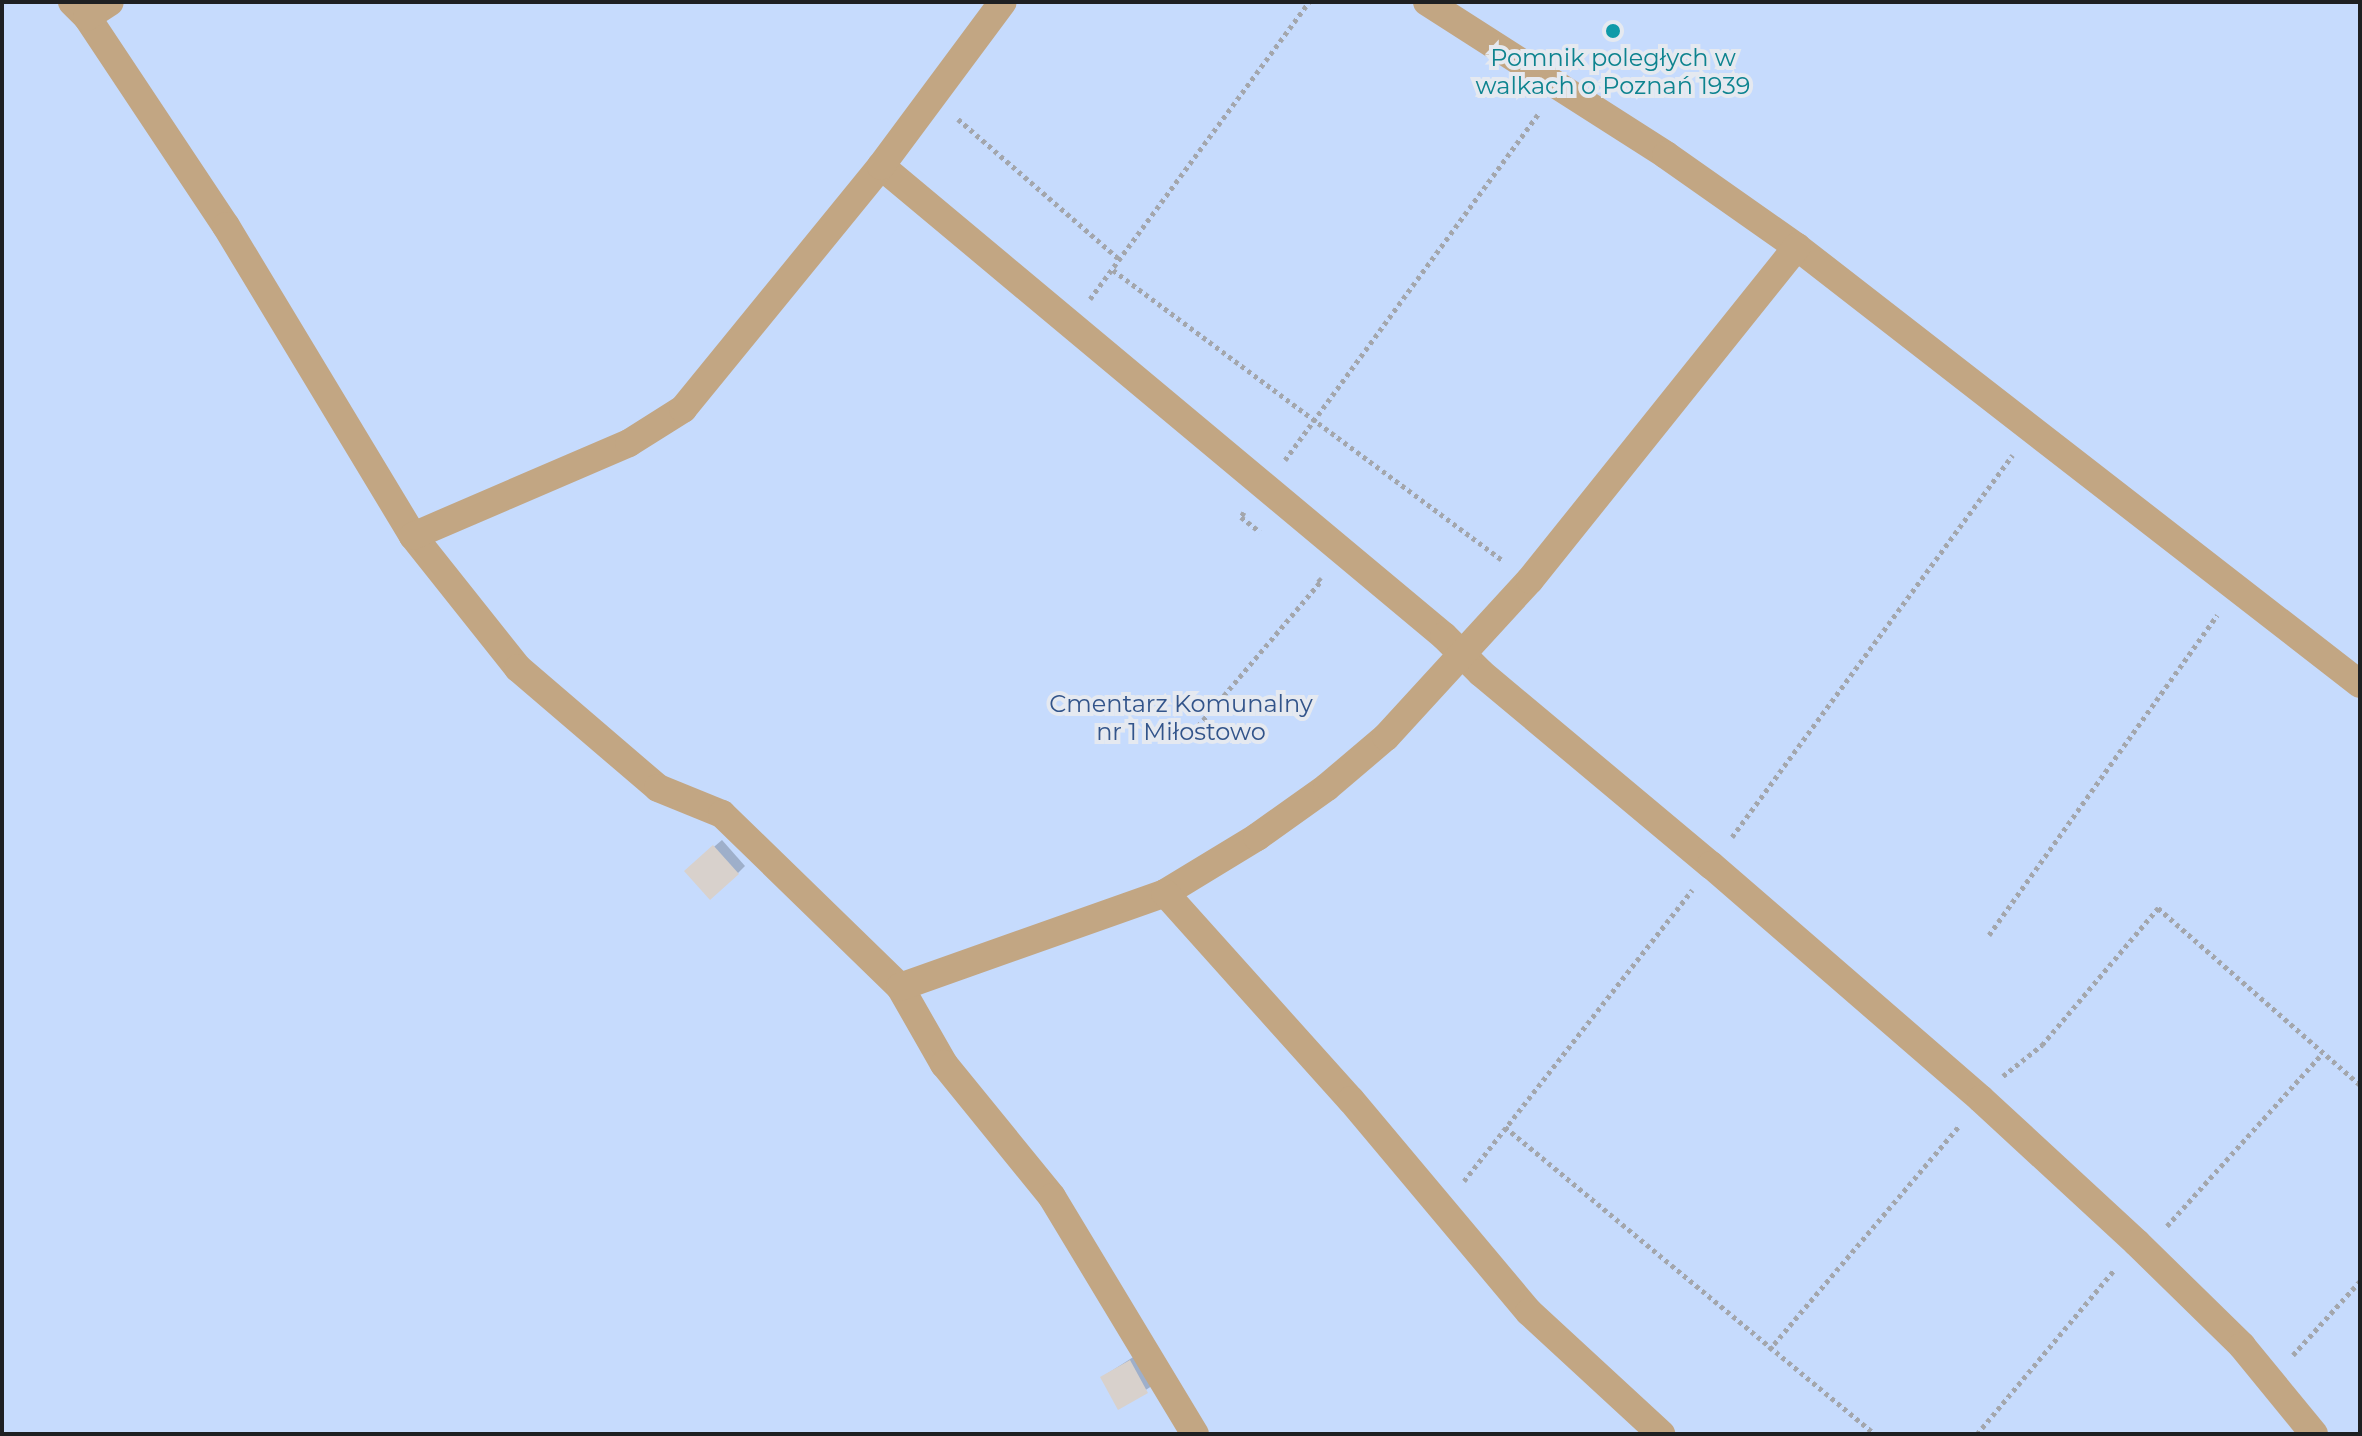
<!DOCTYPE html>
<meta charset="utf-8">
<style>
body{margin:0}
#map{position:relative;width:2362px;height:1436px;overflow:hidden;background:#e5e9f0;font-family:Montserrat,sans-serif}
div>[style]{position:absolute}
.green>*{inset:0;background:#c6dbfd}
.shadow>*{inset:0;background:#0003}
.building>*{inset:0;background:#d8d1cc}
.path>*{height:5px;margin-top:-2.5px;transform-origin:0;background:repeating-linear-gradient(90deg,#a3a6ac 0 4px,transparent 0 8px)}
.pedestrian>*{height:28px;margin:-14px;padding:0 14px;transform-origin:14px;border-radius:14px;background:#c2a683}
.dots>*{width:22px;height:22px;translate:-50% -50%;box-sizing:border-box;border:4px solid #e5e9f0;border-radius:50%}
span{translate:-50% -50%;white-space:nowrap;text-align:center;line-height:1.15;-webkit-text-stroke:8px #e5e9f0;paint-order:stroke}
.culture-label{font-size:24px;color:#0d838f}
.park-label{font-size:24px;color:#32548a}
.frame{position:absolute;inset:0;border:4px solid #1e2022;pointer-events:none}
</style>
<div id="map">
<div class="green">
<div style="clip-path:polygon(2px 2px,2360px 2px,2360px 1434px,2px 1434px)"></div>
</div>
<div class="shadow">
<div style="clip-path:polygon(722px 840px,745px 866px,738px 873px,694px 864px)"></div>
<div style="clip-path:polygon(1138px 1354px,1155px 1384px,1119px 1407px,1102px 1377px)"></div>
</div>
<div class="building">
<div style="clip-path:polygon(713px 845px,739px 874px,710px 900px,684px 871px)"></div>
<div style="clip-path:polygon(1130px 1360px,1148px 1393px,1118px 1410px,1100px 1377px)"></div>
</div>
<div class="path">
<div style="left:958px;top:119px;width:215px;rotate:41deg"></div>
<div style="left:1113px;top:270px;width:487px;rotate:36.7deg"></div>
<div style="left:1090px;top:299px;width:369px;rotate:-53.6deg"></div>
<div style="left:1285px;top:460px;width:430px;rotate:-53.8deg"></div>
<div style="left:1244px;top:512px;width:6px;rotate:121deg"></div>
<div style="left:1241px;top:517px;width:24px;rotate:38deg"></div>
<div style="left:1198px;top:726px;width:190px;rotate:-49.7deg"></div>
<div style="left:1321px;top:581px;width:4px;rotate:-135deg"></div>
<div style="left:1732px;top:837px;width:474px;rotate:-53.7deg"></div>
<div style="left:1989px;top:935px;width:393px;rotate:-54.5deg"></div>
<div style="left:2003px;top:1076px;width:50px;rotate:-38.5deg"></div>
<div style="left:2042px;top:1045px;width:180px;rotate:-49.7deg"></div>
<div style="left:2158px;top:908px;width:269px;rotate:41.2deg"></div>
<div style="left:1505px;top:1127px;width:481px;rotate:39.7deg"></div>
<div style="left:1464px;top:1181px;width:370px;rotate:-51.9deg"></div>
<div style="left:2167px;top:1226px;width:232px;rotate:-48deg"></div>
<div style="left:1769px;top:1350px;width:294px;rotate:-49.7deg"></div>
<div style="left:2293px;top:1355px;width:100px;rotate:-47.8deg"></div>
<div style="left:1977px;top:1434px;width:215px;rotate:-50.1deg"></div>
</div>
<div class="pedestrian">
<div style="left:72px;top:2px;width:21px;rotate:45deg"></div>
<div style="left:87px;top:17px;width:251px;rotate:56.4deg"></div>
<div style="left:226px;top:226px;width:362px;rotate:58.9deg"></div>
<div style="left:413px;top:536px;width:169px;rotate:51.5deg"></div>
<div style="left:518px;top:668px;width:184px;rotate:40.6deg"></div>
<div style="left:658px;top:788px;width:69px;rotate:22.1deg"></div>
<div style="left:722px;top:814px;width:248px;rotate:44.2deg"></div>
<div style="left:900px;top:987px;width:89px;rotate:60.3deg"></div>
<div style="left:944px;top:1064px;width:171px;rotate:50.9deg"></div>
<div style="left:1052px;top:1197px;width:277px;rotate:58.9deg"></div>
<div style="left:1427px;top:2px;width:284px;rotate:32.6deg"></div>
<div style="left:1666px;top:155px;width:160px;rotate:35.1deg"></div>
<div style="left:1797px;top:247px;width:713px;rotate:37.82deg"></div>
<div style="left:87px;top:17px;width:27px;rotate:-33deg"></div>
<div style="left:881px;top:166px;width:733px;rotate:39.86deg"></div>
<div style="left:1444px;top:636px;width:52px;rotate:45deg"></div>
<div style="left:1481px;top:673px;width:300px;rotate:39.9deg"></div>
<div style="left:1711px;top:865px;width:357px;rotate:40.9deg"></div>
<div style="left:1981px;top:1099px;width:212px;rotate:42.7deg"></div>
<div style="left:2137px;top:1243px;width:147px;rotate:44.4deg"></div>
<div style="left:2242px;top:1346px;width:114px;rotate:50.7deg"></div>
<div style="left:413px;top:536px;width:235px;rotate:-23.3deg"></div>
<div style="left:629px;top:443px;width:64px;rotate:-32.2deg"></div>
<div style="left:683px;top:409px;width:313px;rotate:-50.8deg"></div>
<div style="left:881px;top:166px;width:204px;rotate:-53.4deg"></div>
<div style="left:1165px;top:893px;width:108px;rotate:-31.3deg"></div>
<div style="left:1257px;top:837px;width:86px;rotate:-35.5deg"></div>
<div style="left:1327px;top:787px;width:77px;rotate:-40.3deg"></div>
<div style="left:1386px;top:737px;width:213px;rotate:-47.5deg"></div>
<div style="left:1530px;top:580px;width:427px;rotate:-51.3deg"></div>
<div style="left:900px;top:987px;width:281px;rotate:-19.5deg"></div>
<div style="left:1165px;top:893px;width:278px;rotate:48.1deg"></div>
<div style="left:1351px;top:1100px;width:277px;rotate:50deg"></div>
<div style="left:1529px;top:1312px;width:180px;rotate:42.7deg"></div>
</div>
<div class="dots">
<div style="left:1613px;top:31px;background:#0f9aa8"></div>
</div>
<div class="culture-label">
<span style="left:1613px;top:72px">Pomnik poległych w<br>walkach o Poznań 1939</span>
</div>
<div class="park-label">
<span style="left:1181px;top:718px">Cmentarz Komunalny<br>nr 1 Miłostowo</span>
</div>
<div class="frame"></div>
</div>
